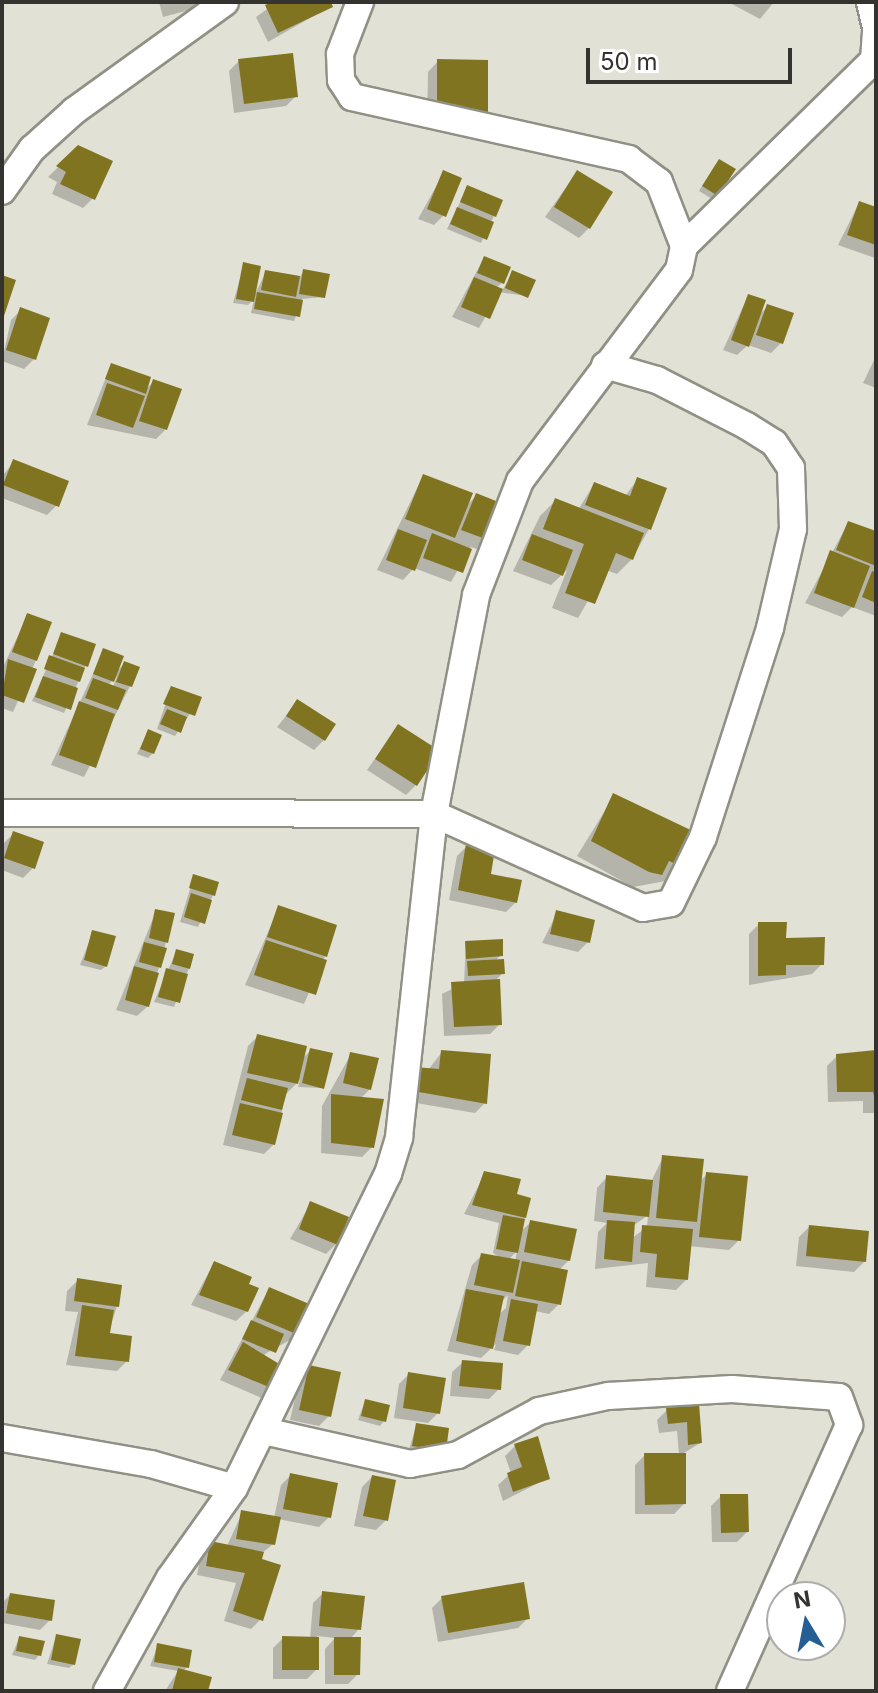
<!DOCTYPE html>
<style>
body{margin:0}
#map{position:relative;width:878px;height:1693px;overflow:hidden;background:#e2e1d5;font-family:Inter,sans-serif}
div>[style]{position:absolute}
.shadow>*{inset:0;background:#0003}
.building>*{inset:0;background:#817421}
.roads{filter:drop-shadow(2px 0 #919085) drop-shadow(-2px 0 #919085) drop-shadow(0 2px #919085) drop-shadow(0 -2px #919085)}
.street>*{height:26px;margin:-13px;padding:0 13px;transform-origin:13px;border-radius:13px;background:#fff}
span{translate:-50% -50%;white-space:nowrap;text-align:center;line-height:1.15;-webkit-text-stroke:8px #fff;paint-order:stroke}
.frame{position:absolute;inset:0;border:4px solid #34332f;pointer-events:none}
.north{position:absolute;left:766px;top:1581px;width:80px;height:80px;box-sizing:border-box;background:#fff;border:2px solid #aeadac;border-radius:50%;rotate:350deg;font-size:22px;font-weight:700;line-height:32px;text-align:center;color:#34332f}
.north::after{content:'';display:block;margin:auto;width:28px;height:36px;background:#245e95;clip-path:polygon(50% 0,100% 100%,50% 72%,0 100%)}
.scale{position:absolute;left:586px;top:48px;width:206px;height:36px;box-sizing:border-box;border:4px solid #34332f;border-top:0;padding-left:10px;font-size:24px;line-height:28px;white-space:nowrap;color:#34332f;-webkit-text-stroke:6px #fff;paint-order:stroke}
</style>
<div id="map">
<div class="shadow">
<div style="clip-path:polygon(159px 2px,219px 2px,163px 17px)"></div>
<div style="clip-path:polygon(277px 2px,329px 2px,331px 6px,268px 42px,256px 17px)"></div>
<div style="clip-path:polygon(728px 2px,774px 2px,760px 19px)"></div>
<div style="clip-path:polygon(239px 61px,296px 96px,286px 106px,234px 113px,229px 71px)"></div>
<div style="clip-path:polygon(438px 61px,486px 116px,427px 126px,428px 72px)"></div>
<div style="clip-path:polygon(79px 147px,93px 198px,83px 208px,52px 194px,57px 182px,48px 177px)"></div>
<div style="clip-path:polygon(715px 166px,717px 195px,712px 199px,699px 191px)"></div>
<div style="clip-path:polygon(444px 172px,444px 215px,434px 225px,418px 219px)"></div>
<div style="clip-path:polygon(577px 172px,589px 228px,579px 238px,545px 217px)"></div>
<div style="clip-path:polygon(467px 188px,494px 216px,481px 243px,447px 229px)"></div>
<div style="clip-path:polygon(859px 203px,876px 209px,875px 258px,838px 245px)"></div>
<div style="clip-path:polygon(484px 258px,502px 283px,496px 288px,502px 291px,513px 272px,526px 296px,499px 292px,479px 328px,452px 317px)"></div>
<div style="clip-path:polygon(244px 265px,252px 300px,266px 272px,299px 278px,304px 271px,323px 297px,302px 299px,294px 321px,251px 313px,254px 299px,248px 305px,233px 303px)"></div>
<div style="clip-path:polygon(748px 296px,758px 316px,768px 306px,781px 343px,771px 353px,748px 345px,737px 355px,723px 350px)"></div>
<div style="clip-path:polygon(21px 310px,34px 359px,24px 369px,2px 361px,11px 320px)"></div>
<div style="clip-path:polygon(876px 356px,876px 388px,863px 383px)"></div>
<div style="clip-path:polygon(111px 365px,145px 390px,154px 381px,166px 429px,156px 439px,87px 425px)"></div>
<div style="clip-path:polygon(14px 462px,57px 505px,47px 515px,2px 498px,2px 476px)"></div>
<div style="clip-path:polygon(423px 476px,465px 507px,476px 496px,503px 506px,480px 550px,471px 547px,451px 582px,414px 568px,403px 580px,377px 570px)"></div>
<div style="clip-path:polygon(638px 479px,649px 529px,632px 559px,617px 574px,606px 570px,578px 618px,552px 608px,567px 570px,551px 585px,513px 571px,540px 516px,555px 501px,578px 510px,594px 484px,625px 496px)"></div>
<div style="clip-path:polygon(848px 523px,876px 533px,876px 616px,852px 607px,842px 617px,805px 603px)"></div>
<div style="clip-path:polygon(28px 615px,36px 660px,13px 712px,2px 708px,2px 669px)"></div>
<div style="clip-path:polygon(62px 634px,86px 665px,64px 713px,32px 701px)"></div>
<div style="clip-path:polygon(evenodd,104px 650px,115px 673px,125px 663px,130px 686px,84px 777px,51px 765px,104px 650px,117px 676px,113px 687px,108px 685px,117px 676px)"></div>
<div style="clip-path:polygon(171px 688px,200px 699px,175px 736px,157px 729px)"></div>
<div style="clip-path:polygon(298px 701px,324px 740px,314px 750px,277px 727px)"></div>
<div style="clip-path:polygon(398px 726px,416px 785px,406px 795px,367px 770px)"></div>
<div style="clip-path:polygon(148px 732px,153px 753px,148px 758px,137px 754px)"></div>
<div style="clip-path:polygon(614px 796px,681px 866px,666px 881px,633px 887px,577px 856px)"></div>
<div style="clip-path:polygon(13px 834px,33px 868px,23px 878px,2px 870px,2px 845px)"></div>
<div style="clip-path:polygon(467px 846px,516px 902px,506px 912px,449px 900px,457px 856px)"></div>
<div style="clip-path:polygon(194px 876px,213px 895px,198px 927px,180px 922px)"></div>
<div style="clip-path:polygon(279px 907px,325px 956px,304px 1004px,245px 985px)"></div>
<div style="clip-path:polygon(156px 911px,166px 942px,148px 1006px,137px 1016px,116px 1010px)"></div>
<div style="clip-path:polygon(557px 913px,588px 942px,578px 952px,542px 943px)"></div>
<div style="clip-path:polygon(759px 924px,784px 940px,822px 964px,812px 974px,749px 985px,749px 934px)"></div>
<div style="clip-path:polygon(93px 932px,106px 966px,101px 970px,80px 965px)"></div>
<div style="clip-path:polygon(466px 943px,501px 955px,495px 961px,503px 973px,495px 981px,500px 1024px,490px 1034px,444px 1036px,442px 994px,464px 983px)"></div>
<div style="clip-path:polygon(176px 952px,189px 968px,174px 1007px,154px 1002px)"></div>
<div style="clip-path:polygon(258px 1036px,302px 1059px,310px 1051px,322px 1088px,298px 1087px,300px 1080px,286px 1094px,274px 1144px,264px 1154px,223px 1145px,248px 1046px)"></div>
<div style="clip-path:polygon(442px 1052px,485px 1103px,475px 1113px,404px 1101px)"></div>
<div style="clip-path:polygon(876px 1053px,876px 1113px,863px 1113px,863px 1101px,828px 1102px,827px 1066px,837px 1056px)"></div>
<div style="clip-path:polygon(351px 1054px,370px 1089px,360px 1099px,372px 1147px,362px 1157px,321px 1153px,322px 1106px)"></div>
<div style="clip-path:polygon(evenodd,663px 1157px,700px 1181px,707px 1174px,739px 1240px,729px 1250px,689px 1246px,686px 1280px,676px 1290px,646px 1287px,648px 1263px,595px 1269px,598px 1232px,607px 1223px,594px 1221px,597px 1188px,607px 1177px,651px 1182px,663px 1157px,648px 1215px,647px 1227px,632px 1238px,633px 1226px,648px 1215px)"></div>
<div style="clip-path:polygon(evenodd,485px 1173px,515px 1196px,525px 1217px,520px 1232px,531px 1222px,569px 1260px,559px 1270px,559px 1304px,549px 1314px,535px 1311px,528px 1345px,518px 1355px,494px 1350px,496px 1344px,481px 1358px,447px 1351px,472px 1265px,482px 1255px,502px 1259px,493px 1253px,499px 1223px,464px 1214px,485px 1173px,517px 1251px,515px 1261px,508px 1260px,517px 1251px,485px 1173px,508px 1295px,506px 1308px,498px 1315px,500px 1303px,508px 1295px)"></div>
<div style="clip-path:polygon(311px 1203px,336px 1244px,326px 1254px,290px 1239px)"></div>
<div style="clip-path:polygon(809px 1227px,864px 1262px,854px 1272px,796px 1266px,799px 1237px)"></div>
<div style="clip-path:polygon(214px 1263px,247px 1311px,236px 1321px,191px 1305px)"></div>
<div style="clip-path:polygon(77px 1281px,117px 1306px,108px 1334px,127px 1361px,117px 1371px,66px 1365px,78px 1312px,65px 1311px,67px 1291px)"></div>
<div style="clip-path:polygon(269px 1289px,299px 1335px,265px 1354px,262px 1360px,283px 1369px,264px 1399px,220px 1380px)"></div>
<div style="clip-path:polygon(463px 1362px,499px 1389px,489px 1399px,450px 1396px,452px 1372px)"></div>
<div style="clip-path:polygon(310px 1367px,329px 1416px,319px 1426px,290px 1420px,300px 1377px)"></div>
<div style="clip-path:polygon(409px 1374px,438px 1413px,428px 1423px,394px 1418px,399px 1384px)"></div>
<div style="clip-path:polygon(365px 1401px,384px 1421px,380px 1426px,358px 1420px)"></div>
<div style="clip-path:polygon(697px 1405px,700px 1443px,684px 1453px,684px 1504px,674px 1514px,635px 1514px,635px 1465px,645px 1455px,679px 1455px,677px 1431px,659px 1433px,657px 1420px,667px 1410px)"></div>
<div style="clip-path:polygon(416px 1426px,439px 1454px,409px 1450px)"></div>
<div style="clip-path:polygon(515px 1446px,548px 1478px,503px 1501px,498px 1485px,511px 1473px,505px 1456px)"></div>
<div style="clip-path:polygon(291px 1475px,329px 1517px,319px 1527px,278px 1519px,273px 1544px,261px 1554px,261px 1619px,251px 1629px,224px 1621px,236px 1583px,197px 1575px,201px 1553px,211px 1543px,227px 1546px,242px 1513px,274px 1518px,281px 1485px)"></div>
<div style="clip-path:polygon(372px 1477px,386px 1520px,376px 1530px,354px 1526px,362px 1487px)"></div>
<div style="clip-path:polygon(721px 1496px,747px 1532px,737px 1542px,712px 1542px,711px 1506px)"></div>
<div style="clip-path:polygon(323px 1593px,359px 1629px,350px 1639px,358px 1674px,348px 1684px,325px 1684px,325px 1649px,335px 1638px,317px 1636px,317px 1669px,307px 1679px,273px 1679px,273px 1648px,283px 1638px,310px 1639px,313px 1603px)"></div>
<div style="clip-path:polygon(10px 1595px,50px 1620px,40px 1630px,2px 1623px,2px 1603px)"></div>
<div style="clip-path:polygon(442px 1598px,528px 1618px,518px 1628px,438px 1642px,432px 1608px)"></div>
<div style="clip-path:polygon(56px 1637px,74px 1664px,69px 1668px,47px 1664px)"></div>
<div style="clip-path:polygon(19px 1638px,39px 1655px,35px 1660px,12px 1655px)"></div>
<div style="clip-path:polygon(158px 1645px,187px 1667px,182px 1672px,206px 1691px,165px 1691px,178px 1671px,150px 1666px)"></div>
</div>
<div class="building">
<div style="clip-path:polygon(272px 2px,331px 2px,333px 7px,278px 33px,265px 5px)"></div>
<div style="clip-path:polygon(293px 53px,298px 97px,244px 104px,238px 59px)"></div>
<div style="clip-path:polygon(437px 59px,488px 60px,488px 117px,437px 117px)"></div>
<div style="clip-path:polygon(78px 145px,113px 161px,95px 200px,60px 184px,66px 172px,56px 166px)"></div>
<div style="clip-path:polygon(719px 159px,736px 169px,718px 196px,702px 186px)"></div>
<div style="clip-path:polygon(443px 170px,462px 178px,446px 217px,427px 209px)"></div>
<div style="clip-path:polygon(577px 170px,613px 192px,590px 229px,554px 207px)"></div>
<div style="clip-path:polygon(467px 185px,503px 200px,496px 217px,460px 202px)"></div>
<div style="clip-path:polygon(859px 201px,876px 207px,876px 245px,847px 235px)"></div>
<div style="clip-path:polygon(457px 207px,494px 222px,487px 240px,450px 224px)"></div>
<div style="clip-path:polygon(484px 256px,511px 267px,504px 284px,477px 273px)"></div>
<div style="clip-path:polygon(243px 262px,261px 266px,254px 302px,236px 299px)"></div>
<div style="clip-path:polygon(303px 269px,330px 274px,325px 298px,299px 294px)"></div>
<div style="clip-path:polygon(265px 270px,300px 276px,296px 297px,261px 290px)"></div>
<div style="clip-path:polygon(512px 270px,536px 280px,528px 298px,505px 288px)"></div>
<div style="clip-path:polygon(2px 275px,16px 280px,3px 319px,2px 319px)"></div>
<div style="clip-path:polygon(474px 277px,503px 289px,490px 319px,461px 307px)"></div>
<div style="clip-path:polygon(257px 292px,303px 300px,300px 317px,254px 309px)"></div>
<div style="clip-path:polygon(748px 294px,766px 300px,749px 347px,731px 340px)"></div>
<div style="clip-path:polygon(767px 304px,794px 313px,783px 344px,756px 335px)"></div>
<div style="clip-path:polygon(20px 307px,50px 318px,36px 360px,6px 350px)"></div>
<div style="clip-path:polygon(111px 363px,151px 377px,146px 394px,105px 379px)"></div>
<div style="clip-path:polygon(153px 379px,182px 389px,167px 430px,139px 421px)"></div>
<div style="clip-path:polygon(107px 383px,145px 396px,133px 428px,96px 415px)"></div>
<div style="clip-path:polygon(13px 459px,69px 481px,59px 507px,3px 485px)"></div>
<div style="clip-path:polygon(423px 474px,473px 493px,455px 538px,405px 519px)"></div>
<div style="clip-path:polygon(637px 477px,667px 488px,651px 530px,585px 505px,594px 482px,630px 496px)"></div>
<div style="clip-path:polygon(476px 493px,506px 505px,491px 541px,461px 530px)"></div>
<div style="clip-path:polygon(555px 498px,644px 533px,633px 560px,616px 553px,595px 604px,565px 593px,584px 544px,543px 529px)"></div>
<div style="clip-path:polygon(848px 521px,876px 531px,876px 566px,836px 550px)"></div>
<div style="clip-path:polygon(398px 529px,427px 540px,415px 571px,386px 560px)"></div>
<div style="clip-path:polygon(432px 533px,472px 549px,463px 573px,423px 558px)"></div>
<div style="clip-path:polygon(532px 534px,573px 550px,563px 576px,522px 560px)"></div>
<div style="clip-path:polygon(830px 550px,870px 566px,854px 608px,814px 593px)"></div>
<div style="clip-path:polygon(872px 571px,876px 572px,876px 603px,862px 597px)"></div>
<div style="clip-path:polygon(27px 613px,52px 622px,37px 661px,12px 652px)"></div>
<div style="clip-path:polygon(61px 632px,96px 644px,88px 667px,53px 654px)"></div>
<div style="clip-path:polygon(103px 648px,124px 656px,114px 682px,93px 674px)"></div>
<div style="clip-path:polygon(49px 655px,85px 668px,80px 682px,44px 669px)"></div>
<div style="clip-path:polygon(8px 659px,37px 669px,24px 703px,2px 695px)"></div>
<div style="clip-path:polygon(124px 661px,140px 667px,132px 687px,116px 682px)"></div>
<div style="clip-path:polygon(43px 676px,78px 688px,71px 710px,35px 697px)"></div>
<div style="clip-path:polygon(93px 678px,126px 690px,118px 710px,85px 698px)"></div>
<div style="clip-path:polygon(171px 686px,202px 697px,195px 716px,163px 704px)"></div>
<div style="clip-path:polygon(297px 699px,336px 724px,325px 741px,286px 716px)"></div>
<div style="clip-path:polygon(79px 701px,115px 714px,96px 768px,59px 755px)"></div>
<div style="clip-path:polygon(167px 709px,187px 717px,181px 733px,160px 724px)"></div>
<div style="clip-path:polygon(398px 724px,440px 751px,417px 786px,375px 759px)"></div>
<div style="clip-path:polygon(148px 729px,162px 735px,154px 754px,140px 749px)"></div>
<div style="clip-path:polygon(613px 793px,699px 834px,683px 867px,669px 861px,662px 875px,649px 872px,591px 841px)"></div>
<div style="clip-path:polygon(13px 831px,44px 842px,35px 869px,4px 858px)"></div>
<div style="clip-path:polygon(466px 844px,495px 849px,491px 874px,522px 880px,517px 903px,458px 890px)"></div>
<div style="clip-path:polygon(193px 874px,219px 882px,215px 896px,189px 888px)"></div>
<div style="clip-path:polygon(191px 893px,212px 900px,205px 924px,184px 917px)"></div>
<div style="clip-path:polygon(278px 905px,337px 925px,327px 957px,267px 937px)"></div>
<div style="clip-path:polygon(155px 909px,175px 913px,168px 943px,149px 938px)"></div>
<div style="clip-path:polygon(556px 910px,595px 920px,590px 943px,550px 934px)"></div>
<div style="clip-path:polygon(758px 922px,787px 922px,786px 938px,825px 937px,824px 965px,786px 965px,786px 975px,758px 976px)"></div>
<div style="clip-path:polygon(92px 930px,116px 936px,107px 967px,84px 960px)"></div>
<div style="clip-path:polygon(503px 939px,503px 956px,466px 959px,465px 941px)"></div>
<div style="clip-path:polygon(266px 940px,327px 960px,316px 995px,254px 975px)"></div>
<div style="clip-path:polygon(144px 942px,167px 948px,161px 968px,139px 962px)"></div>
<div style="clip-path:polygon(176px 949px,194px 954px,190px 969px,172px 964px)"></div>
<div style="clip-path:polygon(504px 959px,505px 974px,468px 976px,467px 961px)"></div>
<div style="clip-path:polygon(134px 966px,159px 973px,149px 1007px,125px 1000px)"></div>
<div style="clip-path:polygon(166px 968px,188px 974px,180px 1003px,158px 997px)"></div>
<div style="clip-path:polygon(500px 979px,502px 1025px,454px 1027px,451px 982px)"></div>
<div style="clip-path:polygon(257px 1034px,307px 1046px,298px 1084px,247px 1073px)"></div>
<div style="clip-path:polygon(310px 1048px,333px 1053px,324px 1089px,302px 1083px)"></div>
<div style="clip-path:polygon(441px 1050px,491px 1054px,487px 1104px,413px 1091px,415px 1067px,439px 1069px)"></div>
<div style="clip-path:polygon(876px 1050px,876px 1104px,873px 1092px,837px 1092px,836px 1054px)"></div>
<div style="clip-path:polygon(350px 1052px,379px 1058px,371px 1090px,343px 1083px)"></div>
<div style="clip-path:polygon(247px 1078px,288px 1088px,282px 1110px,241px 1100px)"></div>
<div style="clip-path:polygon(331px 1094px,384px 1099px,374px 1148px,331px 1143px)"></div>
<div style="clip-path:polygon(240px 1103px,283px 1113px,275px 1145px,232px 1135px)"></div>
<div style="clip-path:polygon(662px 1155px,704px 1159px,697px 1222px,656px 1218px)"></div>
<div style="clip-path:polygon(484px 1171px,521px 1179px,517px 1194px,531px 1198px,526px 1218px,472px 1205px)"></div>
<div style="clip-path:polygon(706px 1172px,748px 1176px,741px 1241px,699px 1237px)"></div>
<div style="clip-path:polygon(606px 1175px,653px 1180px,649px 1217px,603px 1212px)"></div>
<div style="clip-path:polygon(310px 1201px,349px 1217px,338px 1245px,299px 1229px)"></div>
<div style="clip-path:polygon(503px 1215px,525px 1219px,518px 1253px,496px 1249px)"></div>
<div style="clip-path:polygon(530px 1220px,577px 1229px,570px 1261px,524px 1252px)"></div>
<div style="clip-path:polygon(607px 1220px,635px 1222px,632px 1262px,604px 1259px)"></div>
<div style="clip-path:polygon(642px 1225px,693px 1229px,688px 1280px,655px 1277px,657px 1254px,640px 1252px)"></div>
<div style="clip-path:polygon(809px 1225px,869px 1231px,866px 1262px,806px 1256px)"></div>
<div style="clip-path:polygon(481px 1253px,520px 1260px,513px 1293px,474px 1285px)"></div>
<div style="clip-path:polygon(214px 1261px,252px 1277px,249px 1284px,259px 1288px,248px 1312px,199px 1295px)"></div>
<div style="clip-path:polygon(522px 1261px,568px 1270px,561px 1305px,515px 1296px)"></div>
<div style="clip-path:polygon(77px 1278px,122px 1285px,119px 1307px,74px 1301px)"></div>
<div style="clip-path:polygon(269px 1287px,314px 1306px,301px 1336px,256px 1317px)"></div>
<div style="clip-path:polygon(466px 1289px,504px 1296px,493px 1349px,456px 1341px)"></div>
<div style="clip-path:polygon(511px 1299px,538px 1304px,530px 1346px,503px 1341px)"></div>
<div style="clip-path:polygon(82px 1305px,114px 1310px,110px 1333px,132px 1336px,129px 1362px,75px 1356px)"></div>
<div style="clip-path:polygon(251px 1320px,284px 1334px,276px 1353px,242px 1339px)"></div>
<div style="clip-path:polygon(243px 1342px,286px 1368px,276px 1390px,228px 1370px)"></div>
<div style="clip-path:polygon(462px 1360px,503px 1363px,501px 1390px,459px 1386px)"></div>
<div style="clip-path:polygon(309px 1365px,341px 1372px,331px 1417px,299px 1410px)"></div>
<div style="clip-path:polygon(408px 1372px,446px 1378px,440px 1414px,403px 1408px)"></div>
<div style="clip-path:polygon(365px 1399px,390px 1405px,386px 1422px,361px 1416px)"></div>
<div style="clip-path:polygon(699px 1403px,702px 1443px,688px 1445px,687px 1422px,668px 1424px,666px 1408px)"></div>
<div style="clip-path:polygon(416px 1423px,449px 1428px,446px 1451px,412px 1446px)"></div>
<div style="clip-path:polygon(538px 1436px,550px 1479px,513px 1492px,507px 1473px,522px 1467px,514px 1444px)"></div>
<div style="clip-path:polygon(644px 1453px,686px 1453px,686px 1504px,645px 1505px)"></div>
<div style="clip-path:polygon(290px 1473px,338px 1483px,331px 1518px,283px 1509px)"></div>
<div style="clip-path:polygon(372px 1475px,396px 1480px,388px 1521px,363px 1516px)"></div>
<div style="clip-path:polygon(720px 1494px,748px 1494px,749px 1532px,721px 1533px)"></div>
<div style="clip-path:polygon(241px 1510px,281px 1517px,275px 1545px,236px 1539px)"></div>
<div style="clip-path:polygon(210px 1541px,264px 1552px,262px 1559px,281px 1565px,263px 1621px,233px 1611px,245px 1573px,206px 1566px)"></div>
<div style="clip-path:polygon(524px 1582px,530px 1619px,448px 1633px,441px 1596px)"></div>
<div style="clip-path:polygon(322px 1591px,365px 1596px,361px 1630px,319px 1626px)"></div>
<div style="clip-path:polygon(10px 1593px,55px 1600px,52px 1621px,6px 1613px)"></div>
<div style="clip-path:polygon(56px 1634px,81px 1639px,75px 1665px,51px 1660px)"></div>
<div style="clip-path:polygon(19px 1636px,45px 1641px,41px 1656px,16px 1651px)"></div>
<div style="clip-path:polygon(282px 1636px,319px 1637px,319px 1670px,282px 1670px)"></div>
<div style="clip-path:polygon(334px 1637px,361px 1637px,360px 1675px,334px 1675px)"></div>
<div style="clip-path:polygon(157px 1643px,192px 1650px,189px 1668px,154px 1662px)"></div>
<div style="clip-path:polygon(178px 1668px,212px 1677px,208px 1691px,172px 1691px)"></div>
</div>
<div class="roads">
<div class="street">
<div style="left:870px;top:2px;width:26px;rotate:77deg"></div>
<div style="left:2px;top:191px;width:52px;rotate:-54.5deg"></div>
<div style="left:32px;top:149px;width:57px;rotate:-42.1deg"></div>
<div style="left:74px;top:111px;width:186px;rotate:-35.8deg"></div>
<div style="left:684px;top:246px;width:266px;rotate:-44.4deg"></div>
<div style="left:874px;top:60px;width:27px;rotate:-86deg"></div>
<div style="left:2px;top:813px;width:432px;rotate:0.1deg"></div>
<div style="left:434px;top:814px;width:229px;rotate:24.2deg"></div>
<div style="left:643px;top:908px;width:28px;rotate:-10deg"></div>
<div style="left:671px;top:903px;width:73px;rotate:-64.1deg"></div>
<div style="left:703px;top:837px;width:219px;rotate:-72.2deg"></div>
<div style="left:770px;top:628px;width:102px;rotate:-76.9deg"></div>
<div style="left:793px;top:529px;width:61px;rotate:-91.9deg"></div>
<div style="left:791px;top:468px;width:30px;rotate:-124deg"></div>
<div style="left:774px;top:443px;width:32px;rotate:-148deg"></div>
<div style="left:747px;top:426px;width:101px;rotate:-152.9deg"></div>
<div style="left:657px;top:380px;width:54px;rotate:-163.9deg"></div>
<div style="left:264px;top:1431px;width:150px;rotate:12.7deg"></div>
<div style="left:410px;top:1464px;width:49px;rotate:-10.6deg"></div>
<div style="left:458px;top:1455px;width:92px;rotate:-28.5deg"></div>
<div style="left:539px;top:1411px;width:71px;rotate:-12.3deg"></div>
<div style="left:608px;top:1396px;width:124px;rotate:-3.2deg"></div>
<div style="left:732px;top:1389px;width:107px;rotate:4.3deg"></div>
<div style="left:839px;top:1397px;width:30px;rotate:70deg"></div>
<div style="left:849px;top:1425px;width:291px;rotate:114.1deg"></div>
<div style="left:2px;top:1438px;width:151px;rotate:9.9deg"></div>
<div style="left:151px;top:1464px;width:86px;rotate:16.1deg"></div>
<div style="left:107px;top:1691px;width:129px;rotate:-60.9deg"></div>
<div style="left:170px;top:1578px;width:110px;rotate:-54.6deg"></div>
<div style="left:234px;top:1488px;width:350px;rotate:-63.9deg"></div>
<div style="left:388px;top:1174px;width:39px;rotate:-73deg"></div>
<div style="left:399px;top:1137px;width:325px;rotate:-83.8deg"></div>
<div style="left:434px;top:814px;width:223px;rotate:-79.1deg"></div>
<div style="left:476px;top:595px;width:122px;rotate:-68.9deg"></div>
<div style="left:520px;top:481px;width:264px;rotate:-53deg"></div>
<div style="left:679px;top:270px;width:25px;rotate:-78deg"></div>
<div style="left:684px;top:246px;width:69px;rotate:-111.3deg"></div>
<div style="left:659px;top:182px;width:38px;rotate:-143deg"></div>
<div style="left:629px;top:159px;width:284px;rotate:-167.4deg"></div>
<div style="left:352px;top:97px;width:20px;rotate:-123deg"></div>
<div style="left:341px;top:80px;width:26px;rotate:-92deg"></div>
<div style="left:340px;top:54px;width:56px;rotate:-69deg"></div>
</div>
</div>
<div class="frame"></div>
<div class="north">N</div>
<div class="scale">50 m</div>
</div>
